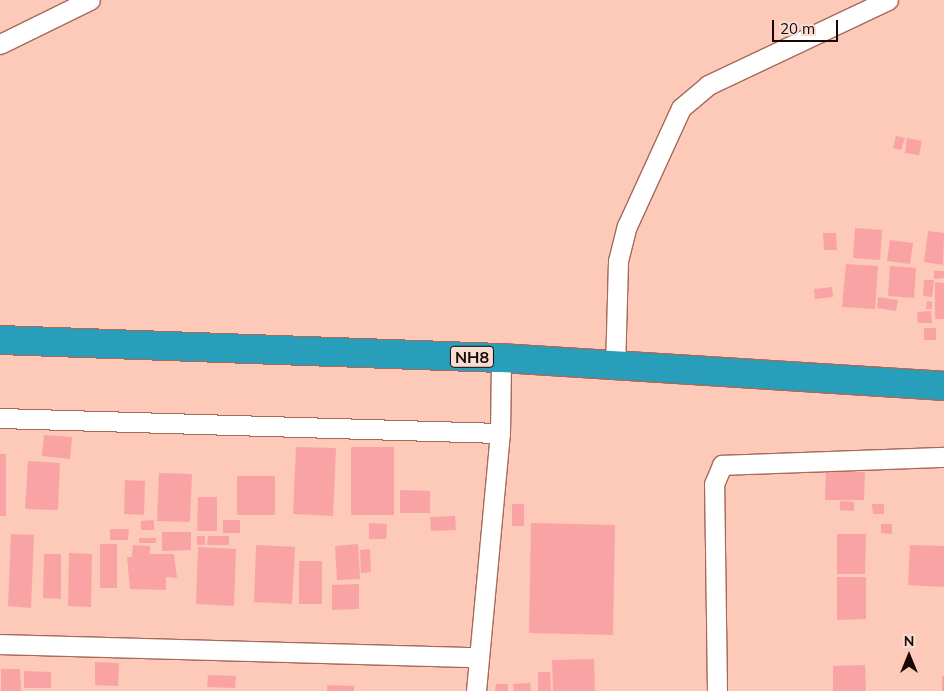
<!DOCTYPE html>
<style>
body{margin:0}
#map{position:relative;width:944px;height:691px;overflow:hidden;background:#fdc9b9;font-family:Mulish,sans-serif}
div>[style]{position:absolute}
.building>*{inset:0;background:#f9a3a5}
.roads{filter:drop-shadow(1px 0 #a56a58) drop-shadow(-1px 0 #a56a58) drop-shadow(0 1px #a56a58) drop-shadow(0 -1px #a56a58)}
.street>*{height:19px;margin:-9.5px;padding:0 9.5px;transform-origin:9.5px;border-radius:9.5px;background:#fff}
.highway>*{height:28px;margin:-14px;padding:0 14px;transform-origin:14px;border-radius:14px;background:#289eba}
span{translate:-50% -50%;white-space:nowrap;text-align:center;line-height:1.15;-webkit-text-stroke:4px #f8ddd5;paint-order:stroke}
.shield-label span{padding:1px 4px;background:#f8ddd5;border:1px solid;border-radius:4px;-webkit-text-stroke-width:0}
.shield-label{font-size:16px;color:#1a0602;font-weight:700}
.north{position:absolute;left:884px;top:631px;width:50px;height:50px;-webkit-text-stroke:4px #f8ddd5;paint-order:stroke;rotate:0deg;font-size:14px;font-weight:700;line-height:20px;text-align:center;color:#1a0602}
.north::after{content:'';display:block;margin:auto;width:18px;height:22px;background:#1a0602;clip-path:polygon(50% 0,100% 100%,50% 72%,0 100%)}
.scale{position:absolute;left:772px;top:20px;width:66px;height:22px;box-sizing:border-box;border:2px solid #1a0602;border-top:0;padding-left:6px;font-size:15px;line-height:18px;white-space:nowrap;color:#1a0602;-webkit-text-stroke:4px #f8ddd5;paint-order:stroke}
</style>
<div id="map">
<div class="building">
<div style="clip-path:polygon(896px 136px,905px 138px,901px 150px,893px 148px)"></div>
<div style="clip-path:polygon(907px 138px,922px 141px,919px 155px,905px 153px)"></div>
<div style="clip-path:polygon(855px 228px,882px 230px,880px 260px,853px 258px)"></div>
<div style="clip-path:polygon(928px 231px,944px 233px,943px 265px,924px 262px)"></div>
<div style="clip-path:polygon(823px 233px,836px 233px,837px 250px,824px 250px)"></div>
<div style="clip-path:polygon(890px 240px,913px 243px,910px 264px,887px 261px)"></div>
<div style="clip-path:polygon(846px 264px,878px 266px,875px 309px,842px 307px)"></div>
<div style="clip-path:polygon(890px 266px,916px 268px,914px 298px,888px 296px)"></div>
<div style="clip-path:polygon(934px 271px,944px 271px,944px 278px,934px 279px)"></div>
<div style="clip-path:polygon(924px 280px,934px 280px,932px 297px,923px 296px)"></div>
<div style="clip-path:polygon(935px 282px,944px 283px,944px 319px,935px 319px)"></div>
<div style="clip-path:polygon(832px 287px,833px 297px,815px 299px,814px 289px)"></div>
<div style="clip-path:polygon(878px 297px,898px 300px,896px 311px,877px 308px)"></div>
<div style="clip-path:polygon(927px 301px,932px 302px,932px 309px,926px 309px)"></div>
<div style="clip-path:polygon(931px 311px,932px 323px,918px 323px,917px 312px)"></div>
<div style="clip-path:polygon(924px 328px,936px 328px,936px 340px,924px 340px)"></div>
<div style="clip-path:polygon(44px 435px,72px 437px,70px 459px,42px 456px)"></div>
<div style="clip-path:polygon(296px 447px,336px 448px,333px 516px,293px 514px)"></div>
<div style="clip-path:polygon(351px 447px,394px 447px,394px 515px,351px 515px)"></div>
<div style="clip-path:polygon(0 454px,6px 454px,6px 516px,0 516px)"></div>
<div style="clip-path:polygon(28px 461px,60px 463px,58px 510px,25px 509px)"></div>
<div style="clip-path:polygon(826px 471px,865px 472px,864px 500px,825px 500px)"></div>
<div style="clip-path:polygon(159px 473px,192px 474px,190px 522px,157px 521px)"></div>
<div style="clip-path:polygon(237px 476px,275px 476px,275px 515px,237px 515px)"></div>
<div style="clip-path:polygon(125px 480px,145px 481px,144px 515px,124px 514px)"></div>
<div style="clip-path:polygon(400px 490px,430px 491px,430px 513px,400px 513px)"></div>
<div style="clip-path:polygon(198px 497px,217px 497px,217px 531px,197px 531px)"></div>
<div style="clip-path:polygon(840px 501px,854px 502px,854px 511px,840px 510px)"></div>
<div style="clip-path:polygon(512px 504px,524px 504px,524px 526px,512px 526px)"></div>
<div style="clip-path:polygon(872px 504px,884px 504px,884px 514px,873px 514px)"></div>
<div style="clip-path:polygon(455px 516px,456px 530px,431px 531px,430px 517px)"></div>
<div style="clip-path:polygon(154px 520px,154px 530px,141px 530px,141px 521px)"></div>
<div style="clip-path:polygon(223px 520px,240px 520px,240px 533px,223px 533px)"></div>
<div style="clip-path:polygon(369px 523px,387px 524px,386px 539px,369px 539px)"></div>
<div style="clip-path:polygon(531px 523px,615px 525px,613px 635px,529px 633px)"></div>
<div style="clip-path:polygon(881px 524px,892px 524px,892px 534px,881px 533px)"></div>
<div style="clip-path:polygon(110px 529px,129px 529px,128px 540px,110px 540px)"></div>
<div style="clip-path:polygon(162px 532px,191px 532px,191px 550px,162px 551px)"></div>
<div style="clip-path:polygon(11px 534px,34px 535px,31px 608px,8px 606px)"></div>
<div style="clip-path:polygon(837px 534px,866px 534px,865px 574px,837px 574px)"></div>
<div style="clip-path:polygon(197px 536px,205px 536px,205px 545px,197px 545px)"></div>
<div style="clip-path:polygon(208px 536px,229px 536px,229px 545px,207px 545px)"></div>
<div style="clip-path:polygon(139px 538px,156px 538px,156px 543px,139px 543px)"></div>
<div style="clip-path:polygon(100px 544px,117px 544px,117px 588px,100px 588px)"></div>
<div style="clip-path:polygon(358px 544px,360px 579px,337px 580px,335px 546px)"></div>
<div style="clip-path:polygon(133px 545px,150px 546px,150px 554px,174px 554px,177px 578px,166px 577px,166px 590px,130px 589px,127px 557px,132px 557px)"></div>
<div style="clip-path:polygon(256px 545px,295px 547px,292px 604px,254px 602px)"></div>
<div style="clip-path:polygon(910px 545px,944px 546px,944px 587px,908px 585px)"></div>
<div style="clip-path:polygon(198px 547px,236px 549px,234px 606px,196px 604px)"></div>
<div style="clip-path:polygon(370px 549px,371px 572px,361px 573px,360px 550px)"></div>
<div style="clip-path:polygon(69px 553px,92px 554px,91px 607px,68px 606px)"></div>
<div style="clip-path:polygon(44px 554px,61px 554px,61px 599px,43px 598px)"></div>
<div style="clip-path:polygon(299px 561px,322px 561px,322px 604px,299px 604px)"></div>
<div style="clip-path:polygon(837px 577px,866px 577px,866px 619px,837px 620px)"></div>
<div style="clip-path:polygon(359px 584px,359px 609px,332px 610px,332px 585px)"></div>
<div style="clip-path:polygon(594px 659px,595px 691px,553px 691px,552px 660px)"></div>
<div style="clip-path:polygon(95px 662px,119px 663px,118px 686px,95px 685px)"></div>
<div style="clip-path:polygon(865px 665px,866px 691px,833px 691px,833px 666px)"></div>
<div style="clip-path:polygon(1px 669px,20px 669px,21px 691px,1px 691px)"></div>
<div style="clip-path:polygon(24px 671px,51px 672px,51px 688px,24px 688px)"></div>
<div style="clip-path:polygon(538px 672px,550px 672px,551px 691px,538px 691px)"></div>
<div style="clip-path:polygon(208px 675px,236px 676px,235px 688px,207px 687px)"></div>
<div style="clip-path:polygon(942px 676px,944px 676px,944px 691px,942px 691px)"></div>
<div style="clip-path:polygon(530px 683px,531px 691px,514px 691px,513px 684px)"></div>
<div style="clip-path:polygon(496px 684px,508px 684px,508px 691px,495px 691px)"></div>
<div style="clip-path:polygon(327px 685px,354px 686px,354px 691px,327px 691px)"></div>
</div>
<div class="roads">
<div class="street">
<div style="left:0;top:44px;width:100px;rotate:-26.1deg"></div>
<div style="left:615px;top:369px;width:108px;rotate:-88.4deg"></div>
<div style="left:618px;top:261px;width:36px;rotate:-76deg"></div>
<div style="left:627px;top:226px;width:130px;rotate:-65.4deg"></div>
<div style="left:681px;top:108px;width:35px;rotate:-40deg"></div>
<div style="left:708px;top:85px;width:199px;rotate:-25.3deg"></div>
<div style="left:0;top:418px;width:500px;rotate:1.72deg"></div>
<div style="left:0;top:644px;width:476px;rotate:1.6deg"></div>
<div style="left:476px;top:691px;width:259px;rotate:-84.7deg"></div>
<div style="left:500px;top:433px;width:75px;rotate:-89.2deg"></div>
<div style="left:717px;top:691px;width:207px;rotate:-90.8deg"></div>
<div style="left:714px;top:484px;width:21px;rotate:-67deg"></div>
<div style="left:722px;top:465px;width:222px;rotate:-2.1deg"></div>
</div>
<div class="highway">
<div style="left:0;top:340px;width:501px;rotate:2.06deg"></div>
<div style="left:501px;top:358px;width:444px;rotate:3.6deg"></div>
</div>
</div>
<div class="shield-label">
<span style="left:472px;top:357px">NH8</span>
</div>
<div class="north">N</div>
<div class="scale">20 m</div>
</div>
